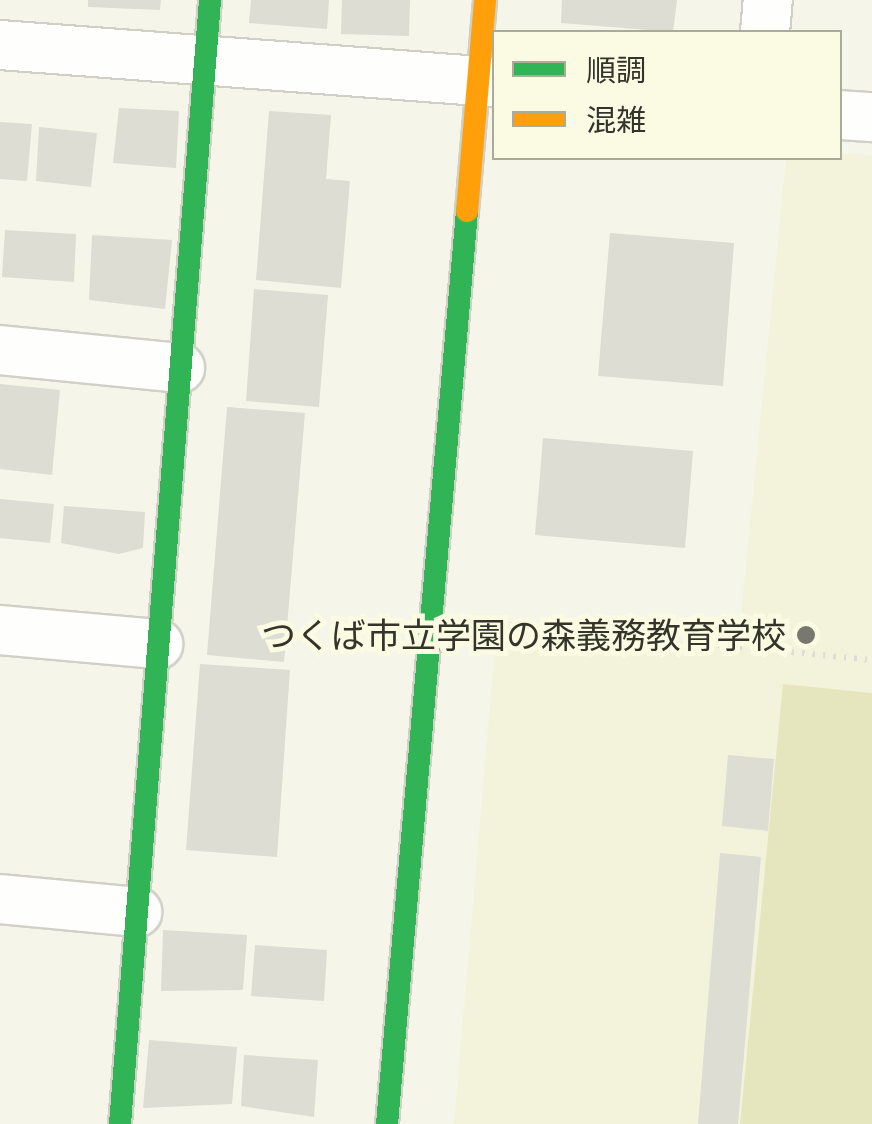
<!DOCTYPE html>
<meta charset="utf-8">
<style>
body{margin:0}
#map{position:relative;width:872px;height:1124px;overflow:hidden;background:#f5f5e9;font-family:"Titillium Web","Noto Sans JP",sans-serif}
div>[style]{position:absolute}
.built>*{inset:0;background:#f3f3dc}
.green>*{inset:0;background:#e6e6be}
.building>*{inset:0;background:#ddddd3}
.path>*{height:6px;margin-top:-3px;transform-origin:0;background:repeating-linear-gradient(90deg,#dcdcd8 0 2.5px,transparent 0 10.5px)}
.roads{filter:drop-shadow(2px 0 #d0d0c6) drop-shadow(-2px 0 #d0d0c6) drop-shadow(0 2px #d0d0c6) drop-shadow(0 -2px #d0d0c6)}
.street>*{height:48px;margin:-24px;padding:0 24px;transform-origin:24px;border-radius:24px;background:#fefefc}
.fast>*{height:22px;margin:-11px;padding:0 11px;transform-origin:11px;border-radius:11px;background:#30b455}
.slow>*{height:22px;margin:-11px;padding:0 11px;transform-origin:11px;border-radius:11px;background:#ff9f0a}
.dots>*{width:28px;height:28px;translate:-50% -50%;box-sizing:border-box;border:5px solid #fbfbe3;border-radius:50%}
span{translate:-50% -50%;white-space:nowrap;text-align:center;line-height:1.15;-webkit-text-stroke:10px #fbfbe3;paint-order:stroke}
.poi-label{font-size:35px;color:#34342b}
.right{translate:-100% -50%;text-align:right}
.legend{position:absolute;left:492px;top:30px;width:350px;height:130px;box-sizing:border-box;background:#fbfbe3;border:2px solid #abab99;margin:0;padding:12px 18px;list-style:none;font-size:30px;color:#34342b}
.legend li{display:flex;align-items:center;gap:20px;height:50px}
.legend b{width:50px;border:2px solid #abab99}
</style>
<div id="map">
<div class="built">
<div style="clip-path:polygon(840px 153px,872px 156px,872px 1124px,454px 1124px,497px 623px,738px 646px,786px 158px)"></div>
</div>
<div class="green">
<div style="clip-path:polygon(783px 684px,872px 693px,872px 1124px,740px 1124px)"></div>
</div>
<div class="building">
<div style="clip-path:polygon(88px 0,161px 0,160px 10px,88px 7px)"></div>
<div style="clip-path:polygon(251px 0,329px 0,327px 29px,249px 23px)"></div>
<div style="clip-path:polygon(342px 0,410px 0,409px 36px,341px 34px)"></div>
<div style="clip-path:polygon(562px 0,677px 0,673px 32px,561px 23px)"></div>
<div style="clip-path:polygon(119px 108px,179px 111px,176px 168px,113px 163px)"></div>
<div style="clip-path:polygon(269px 111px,331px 115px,326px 179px,350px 181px,341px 288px,256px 280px)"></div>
<div style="clip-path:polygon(0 122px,32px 124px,27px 181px,0 179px)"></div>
<div style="clip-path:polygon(39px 127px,97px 133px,91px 187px,36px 181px)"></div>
<div style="clip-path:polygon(5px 230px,76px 234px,74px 282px,2px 277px)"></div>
<div style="clip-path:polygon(610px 233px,734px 243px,723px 386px,598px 376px)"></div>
<div style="clip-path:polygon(92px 235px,172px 240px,165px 309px,89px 300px)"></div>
<div style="clip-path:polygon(254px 289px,328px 295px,319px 407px,246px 401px)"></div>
<div style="clip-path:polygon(0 384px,60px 390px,52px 475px,0 469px)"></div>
<div style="clip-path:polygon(227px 407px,305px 413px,284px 662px,207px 655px)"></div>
<div style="clip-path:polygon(543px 438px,693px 451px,685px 548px,535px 535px)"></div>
<div style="clip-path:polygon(0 499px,54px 504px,50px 543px,0 538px)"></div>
<div style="clip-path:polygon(64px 506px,145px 512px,143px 548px,119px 554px,61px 543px)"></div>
<div style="clip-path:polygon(200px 664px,290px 670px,277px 857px,186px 850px)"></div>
<div style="clip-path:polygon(728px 755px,774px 759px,768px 831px,722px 826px)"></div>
<div style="clip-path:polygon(720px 853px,761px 857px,738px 1124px,698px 1124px)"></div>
<div style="clip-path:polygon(163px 930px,247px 935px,243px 990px,161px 991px)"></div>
<div style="clip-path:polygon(255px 945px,327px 950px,324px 1001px,251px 996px)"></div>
<div style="clip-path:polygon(149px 1040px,237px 1047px,232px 1104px,143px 1108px)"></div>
<div style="clip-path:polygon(244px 1055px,318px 1060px,314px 1117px,241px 1106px)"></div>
</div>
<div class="path">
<div style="left:478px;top:622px;width:396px;rotate:5.5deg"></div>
</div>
<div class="roads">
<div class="street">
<div style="left:765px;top:32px;width:32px;rotate:-85deg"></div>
<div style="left:0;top:45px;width:495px;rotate:4.3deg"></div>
<div style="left:840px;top:115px;width:32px;rotate:4deg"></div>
<div style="left:0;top:350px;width:181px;rotate:5.7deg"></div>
<div style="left:0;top:630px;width:159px;rotate:5.1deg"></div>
<div style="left:0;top:899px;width:138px;rotate:5.4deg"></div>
</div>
<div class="fast">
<div style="left:120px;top:1124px;width:1128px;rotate:-85.42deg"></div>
<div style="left:387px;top:1124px;width:916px;rotate:-84.99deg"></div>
</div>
<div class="slow">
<div style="left:467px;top:211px;width:212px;rotate:-85.1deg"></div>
</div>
</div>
<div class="dots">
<div style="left:806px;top:635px;background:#78786e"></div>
</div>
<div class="poi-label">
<span class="right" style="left:786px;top:635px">つくば市立学園の森義務教育学校</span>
</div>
<ul class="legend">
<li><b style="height:12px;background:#30b455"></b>順調</li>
<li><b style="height:12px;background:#ff9f0a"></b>混雑</li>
</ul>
</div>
